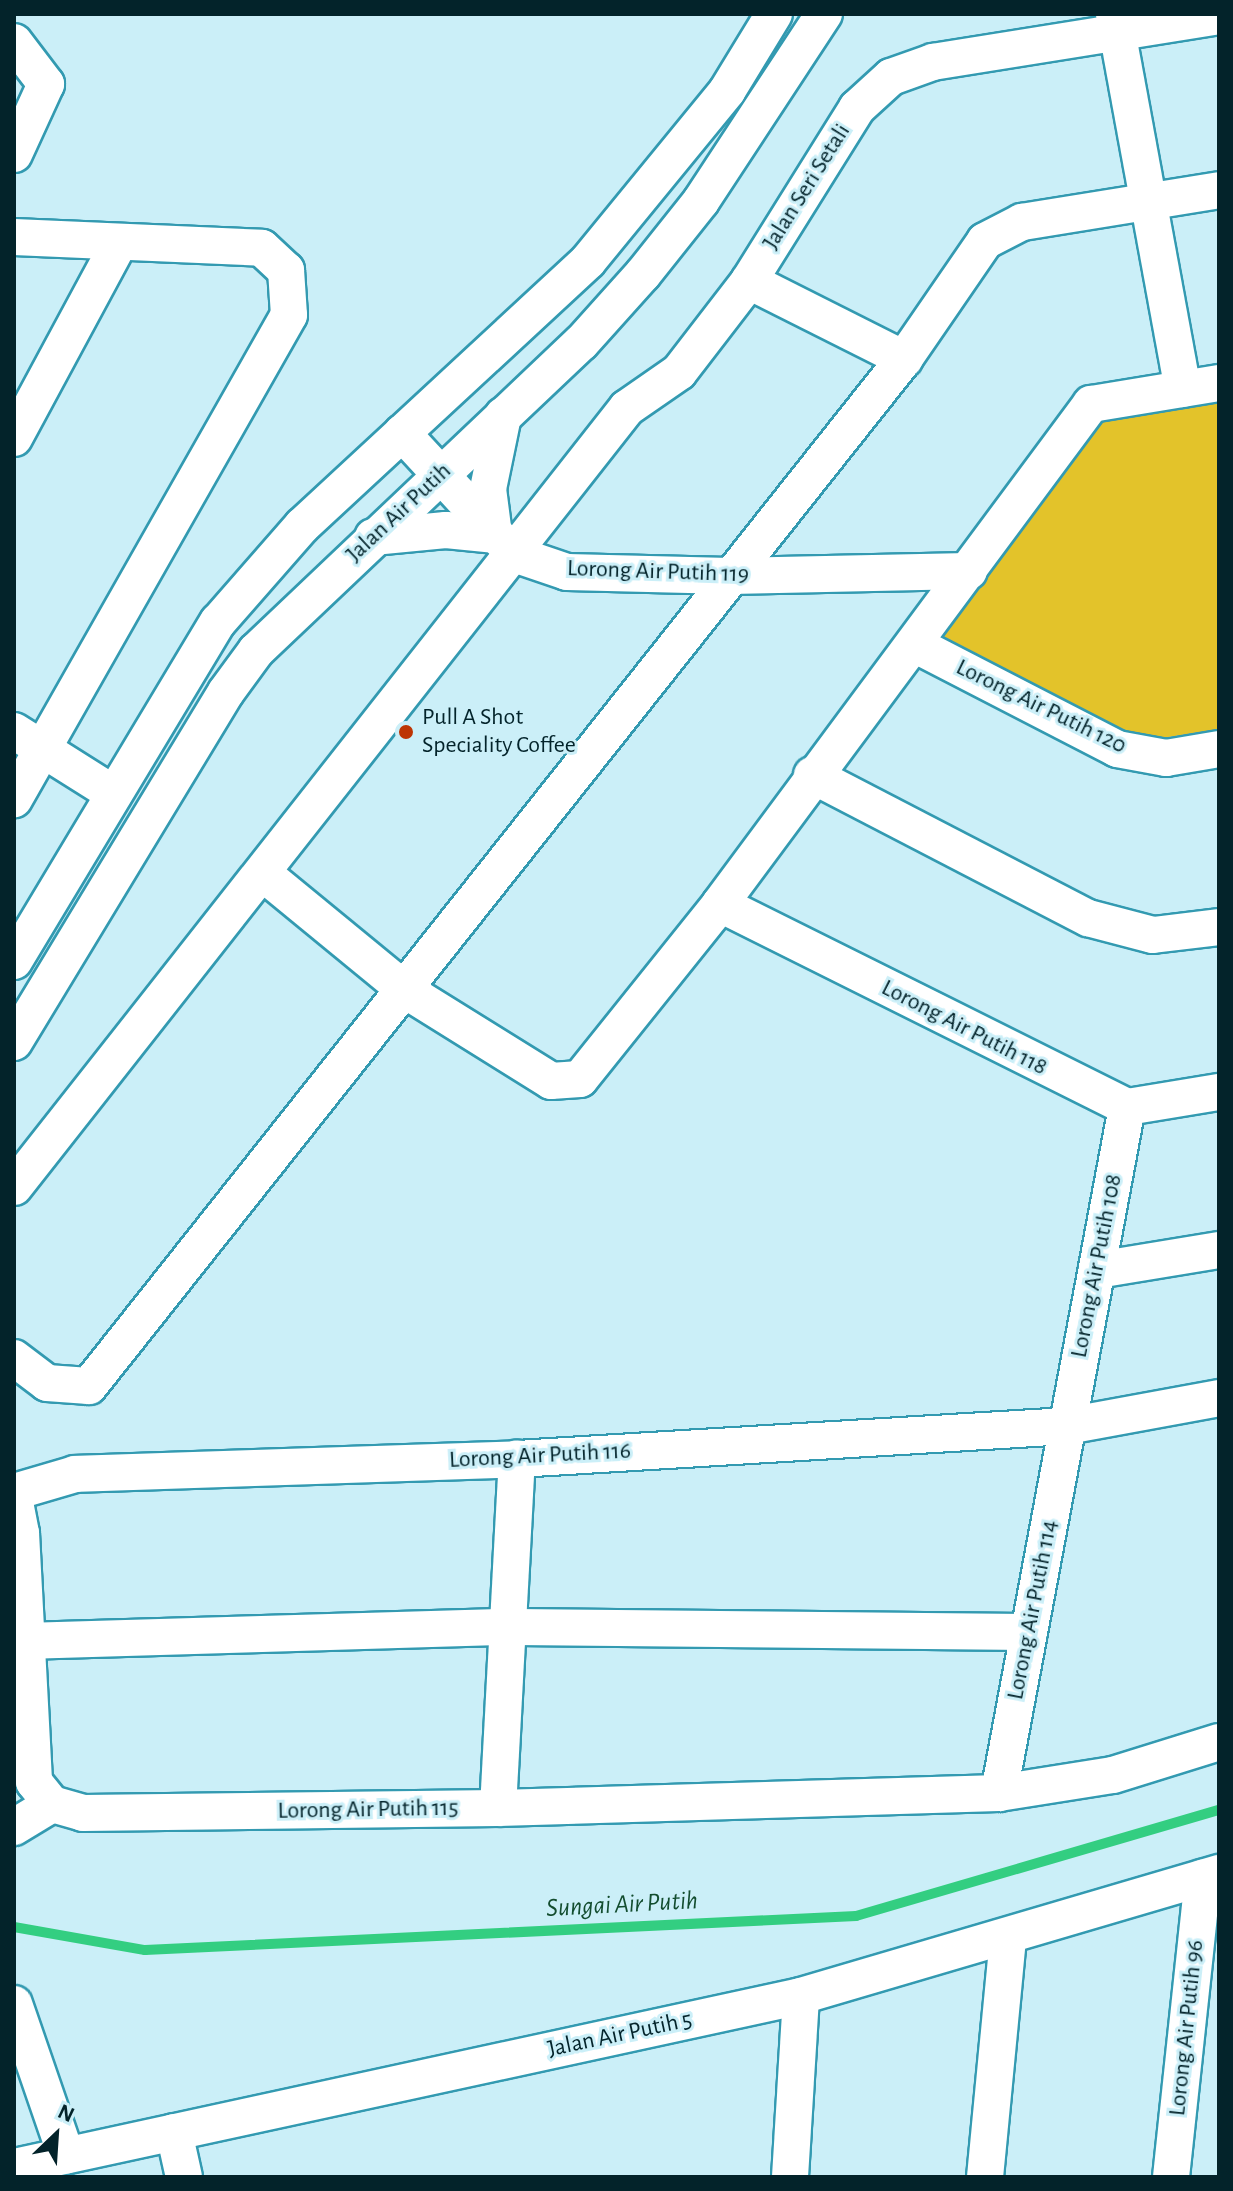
<!DOCTYPE html>
<style>
body{margin:0}
#map{position:relative;width:1233px;height:2191px;overflow:hidden;background:#cbeff8;font-family:"Alegreya Sans",sans-serif}
div>[style]{position:absolute}
.green>*{inset:0;background:#e3c32a}
.stream>*{height:10px;margin:-5px;padding:0 5px;transform-origin:5px;border-radius:5px;background:#33ce81}
.roads{filter:drop-shadow(2px 0 #339ab1) drop-shadow(-2px 0 #339ab1) drop-shadow(0 2px #339ab1) drop-shadow(0 -2px #339ab1)}
.minor>*{height:36px;margin:-18px;padding:0 18px;transform-origin:18px;border-radius:18px;background:#fff}
.dots>*{width:22px;height:22px;translate:-50% -50%;box-sizing:border-box;border:4px solid #cbeff8;border-radius:50%}
span{translate:-50% -50%;white-space:nowrap;text-align:center;line-height:1.15;-webkit-text-stroke:6px #cbeff8;paint-order:stroke}
.street-label{font-size:24px;color:#03232a}
.poi-label{font-size:24px;color:#03232a}
.left{translate:0 -50%;text-align:left}
.water-label{font-size:26px;color:#134d2f;font-style:italic}
.frame{position:absolute;inset:0;border:16px solid #03232a;pointer-events:none}
.north{position:absolute;left:16px;top:2095px;width:80px;height:80px;-webkit-text-stroke:6px #cbeff8;paint-order:stroke;rotate:25deg;font-size:22px;font-weight:700;line-height:32px;text-align:center;color:#03232a}
.north::after{content:'';display:block;margin:auto;width:28px;height:36px;background:#03232a;clip-path:polygon(50% 0,100% 100%,50% 72%,0 100%)}
</style>
<div id="map">
<div class="green">
<div style="clip-path:polygon(1219px 398px,1219px 729px,1144px 741px,937px 641px,1099px 419px)"></div>
</div>
<div class="stream">
<div style="left:14px;top:1927px;width:133px;rotate:10deg"></div>
<div style="left:145px;top:1950px;width:712px;rotate:-2.74deg"></div>
<div style="left:856px;top:1916px;width:378px;rotate:-16.3deg"></div>
</div>
<div class="roads">
<div class="minor">
<div style="left:1114px;top:14px;width:381px;rotate:79.6deg"></div>
<div style="left:14px;top:42px;width:53px;rotate:52.7deg"></div>
<div style="left:46px;top:84px;width:77px;rotate:114.6deg"></div>
<div style="left:14px;top:237px;width:248px;rotate:2.5deg"></div>
<div style="left:262px;top:248px;width:33px;rotate:43deg"></div>
<div style="left:286px;top:270px;width:45px;rotate:86.2deg"></div>
<div style="left:289px;top:315px;width:557px;rotate:119.6deg"></div>
<div style="left:749px;top:281px;width:174px;rotate:26.7deg"></div>
<div style="left:402px;top:433px;width:165px;rotate:47.2deg"></div>
<div style="left:514px;top:554px;width:56px;rotate:18.8deg"></div>
<div style="left:567px;top:572px;width:163px;rotate:1.4deg"></div>
<div style="left:730px;top:576px;width:239px;rotate:-1.2deg"></div>
<div style="left:14px;top:438px;width:221px;rotate:-61.7deg"></div>
<div style="left:494px;top:535px;width:46px;rotate:-97.4deg"></div>
<div style="left:488px;top:489px;width:75px;rotate:-78.4deg"></div>
<div style="left:373px;top:537px;width:73px;rotate:-5.5deg"></div>
<div style="left:446px;top:530px;width:48px;rotate:5.9deg"></div>
<div style="left:914px;top:644px;width:229px;rotate:27.3deg"></div>
<div style="left:1117px;top:749px;width:50px;rotate:10.4deg"></div>
<div style="left:1166px;top:758px;width:54px;rotate:-9.6deg"></div>
<div style="left:14px;top:731px;width:118px;rotate:32.2deg"></div>
<div style="left:812px;top:775px;width:311px;rotate:27.4deg"></div>
<div style="left:1088px;top:918px;width:67px;rotate:14.7deg"></div>
<div style="left:1153px;top:935px;width:66px;rotate:-6.9deg"></div>
<div style="left:264px;top:874px;width:183px;rotate:39.4deg"></div>
<div style="left:405px;top:990px;width:172px;rotate:31.9deg"></div>
<div style="left:551px;top:1081px;width:29px;rotate:-4deg"></div>
<div style="left:580px;top:1079px;width:224px;rotate:-51.3deg"></div>
<div style="left:720px;top:904px;width:623px;rotate:-53.42deg"></div>
<div style="left:1091px;top:404px;width:130px;rotate:-9.3deg"></div>
<div style="left:720px;top:904px;width:455px;rotate:26.5deg"></div>
<div style="left:1127px;top:1107px;width:93px;rotate:-9.3deg"></div>
<div style="left:14px;top:961px;width:396px;rotate:-59deg"></div>
<div style="left:218px;top:622px;width:128px;rotate:-48.8deg"></div>
<div style="left:302px;top:526px;width:390px;rotate:-42.8deg"></div>
<div style="left:588px;top:261px;width:220px;rotate:-50.7deg"></div>
<div style="left:727px;top:91px;width:90px;rotate:-58.6deg"></div>
<div style="left:14px;top:1042px;width:409px;rotate:-58.8deg"></div>
<div style="left:226px;top:692px;width:51px;rotate:-53.8deg"></div>
<div style="left:256px;top:651px;width:448px;rotate:-43.5deg"></div>
<div style="left:581px;top:343px;width:93px;rotate:-48.1deg"></div>
<div style="left:643px;top:274px;width:93px;rotate:-51.5deg"></div>
<div style="left:701px;top:201px;width:224px;rotate:-56.7deg"></div>
<div style="left:14px;top:1187px;width:991px;rotate:-51.8deg"></div>
<div style="left:627px;top:408px;width:63px;rotate:-34.7deg"></div>
<div style="left:679px;top:372px;width:115px;rotate:-52.4deg"></div>
<div style="left:749px;top:281px;width:204px;rotate:-58deg"></div>
<div style="left:857px;top:108px;width:46px;rotate:-42.4deg"></div>
<div style="left:891px;top:77px;width:45px;rotate:-19.7deg"></div>
<div style="left:933px;top:62px;width:290px;rotate:-9.1deg"></div>
<div style="left:1097px;top:1270px;width:124px;rotate:-9.3deg"></div>
<div style="left:14px;top:1358px;width:41px;rotate:37.1deg"></div>
<div style="left:47px;top:1383px;width:42px;rotate:4.1deg"></div>
<div style="left:89px;top:1386px;width:1311px;rotate:-51.57deg"></div>
<div style="left:904px;top:359px;width:143px;rotate:-55.5deg"></div>
<div style="left:985px;top:241px;width:42px;rotate:-27.2deg"></div>
<div style="left:1022px;top:222px;width:200px;rotate:-9.2deg"></div>
<div style="left:14px;top:1492px;width:64px;rotate:-16.4deg"></div>
<div style="left:75px;top:1474px;width:442px;rotate:-1.9deg"></div>
<div style="left:517px;top:1459px;width:551px;rotate:-3.43deg"></div>
<div style="left:1067px;top:1426px;width:155px;rotate:-10.4deg"></div>
<div style="left:14px;top:1497px;width:37px;rotate:79deg"></div>
<div style="left:21px;top:1533px;width:249px;rotate:87deg"></div>
<div style="left:34px;top:1782px;width:28px;rotate:51deg"></div>
<div style="left:52px;top:1804px;width:32px;rotate:16deg"></div>
<div style="left:83px;top:1813px;width:415px;rotate:-0.7deg"></div>
<div style="left:498px;top:1808px;width:501px;rotate:-1.71deg"></div>
<div style="left:999px;top:1793px;width:115px;rotate:-9deg"></div>
<div style="left:1113px;top:1775px;width:111px;rotate:-17.3deg"></div>
<div style="left:24px;top:1641px;width:484px;rotate:-1.7deg"></div>
<div style="left:508px;top:1627px;width:521px;rotate:0.55deg"></div>
<div style="left:999px;top:1793px;width:698px;rotate:-79.43deg"></div>
<div style="left:498px;top:1808px;width:350px;rotate:-86.9deg"></div>
<div style="left:14px;top:1827px;width:44px;rotate:-31.2deg"></div>
<div style="left:14px;top:2004px;width:160px;rotate:71deg"></div>
<div style="left:174px;top:2132px;width:46px;rotate:77.5deg"></div>
<div style="left:14px;top:2167px;width:805px;rotate:-12.26deg"></div>
<div style="left:801px;top:1996px;width:436px;rotate:-16.4deg"></div>
<div style="left:790px;top:2177px;width:181px;rotate:-86.5deg"></div>
<div style="left:985px;top:2177px;width:240px;rotate:-84.5deg"></div>
<div style="left:1171px;top:2177px;width:301px;rotate:-83.9deg"></div>
</div>
</div>
<div class="dots">
<div style="left:406px;top:732px;background:#bd3504"></div>
</div>
<div class="street-label">
<span style="left:807px;top:187px;rotate:-58deg">Jalan Seri Setali</span>
<span style="left:399px;top:513px;rotate:-43deg">Jalan Air Putih</span>
<span style="left:658px;top:572px;rotate:2deg">Lorong Air Putih 119</span>
<span style="left:1041px;top:707px;rotate:26deg">Lorong Air Putih 120</span>
<span style="left:964px;top:1028px;rotate:27deg">Lorong Air Putih 118</span>
<span style="left:1097px;top:1266px;rotate:-79deg">Lorong Air Putih 108</span>
<span style="left:540px;top:1456px;rotate:-3deg">Lorong Air Putih 116</span>
<span style="left:1033px;top:1610px;rotate:-79deg">Lorong Air Putih 114</span>
<span style="left:368px;top:1810px;rotate:-1deg">Lorong Air Putih 115</span>
<span style="left:1187px;top:2028px;rotate:-84deg">Lorong Air Putih 96</span>
<span style="left:620px;top:2035px;rotate:-12deg">Jalan Air Putih 5</span>
</div>
<div class="poi-label">
<span class="left" style="left:422px;top:732px">Pull A Shot<br>Speciality Coffee</span>
</div>
<div class="water-label">
<span style="left:622px;top:1905px;rotate:-3deg">Sungai Air Putih</span>
</div>
<div class="frame"></div>
<div class="north">N</div>
</div>
